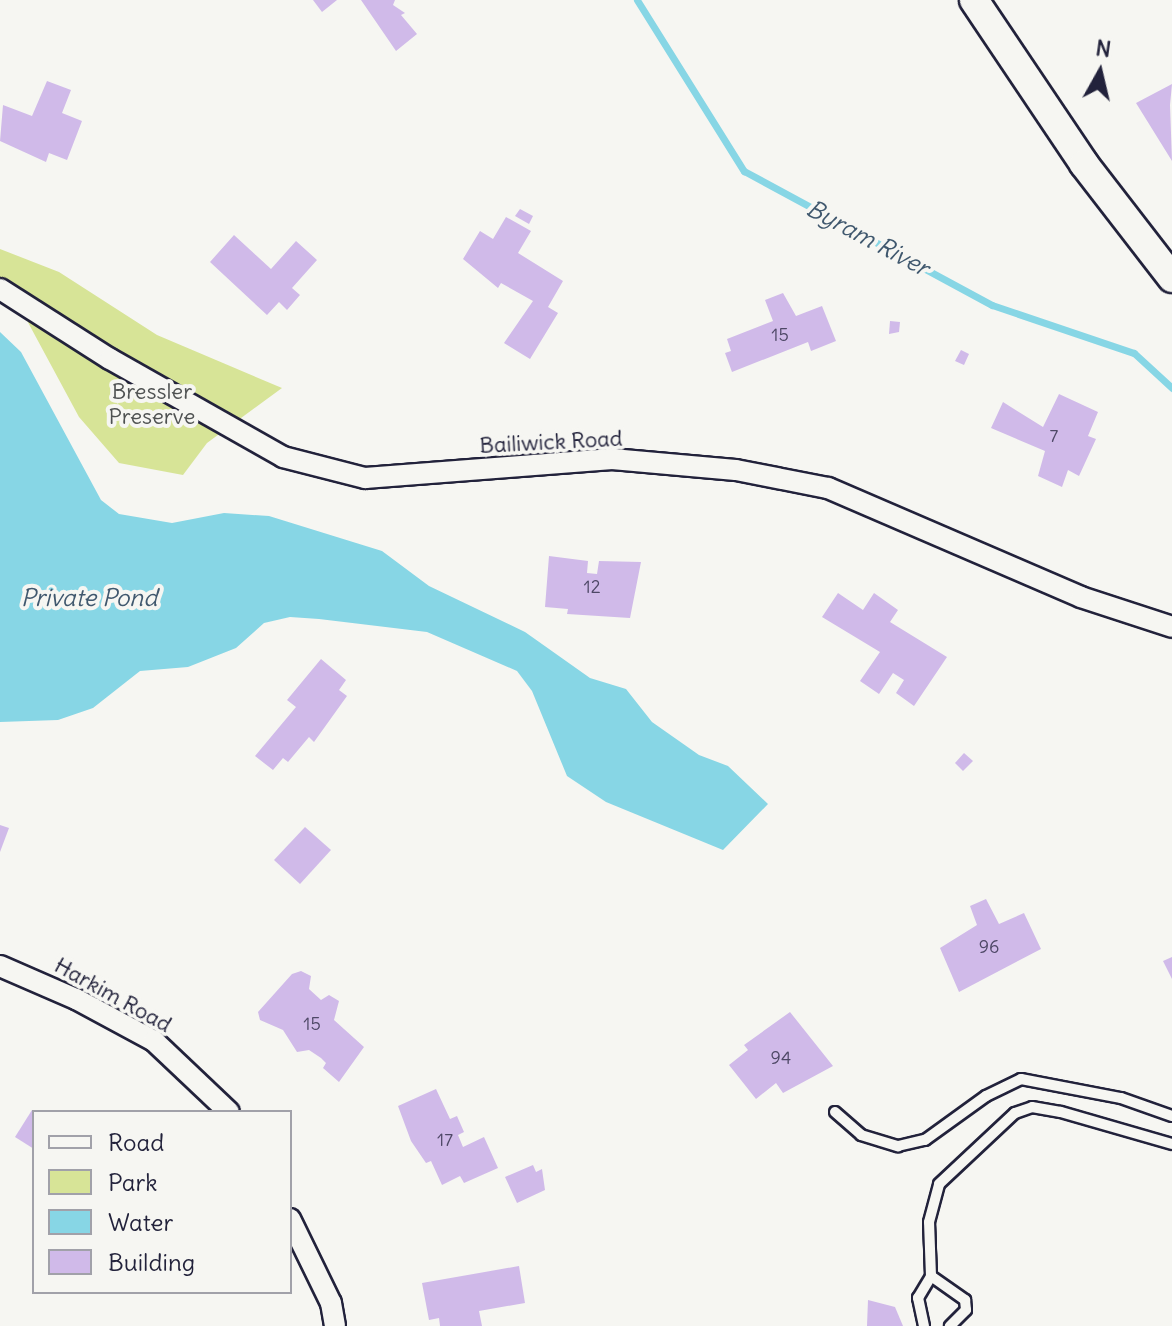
<!DOCTYPE html>
<style>
body{margin:0}
#map{position:relative;width:1172px;height:1326px;overflow:hidden;background:#f6f6f2;font-family:Delius,sans-serif}
div>[style]{position:absolute}
.green>*{inset:0;background:#d7e497}
.water>*{inset:0;background:#87d6e5}
.stream>*{height:7px;margin:-3.5px;padding:0 3.5px;transform-origin:3.5px;border-radius:3.5px;background:#87d6e5}
.building>*{inset:0;background:#d0bae9}
.roads{filter:drop-shadow(2px 0 #22223b) drop-shadow(-2px 0 #22223b) drop-shadow(0 2px #22223b) drop-shadow(0 -2px #22223b)}
.lane>*{height:10px;margin:-5px;padding:0 5px;transform-origin:5px;border-radius:5px;background:#f6f6f2}
.street>*{height:20px;margin:-10px;padding:0 10px;transform-origin:10px;border-radius:10px;background:#f6f6f2}
.secondary>*{height:28px;margin:-14px;padding:0 14px;transform-origin:14px;border-radius:14px;background:#f6f6f2}
span{translate:-50% -50%;white-space:nowrap;text-align:center;line-height:1.15;-webkit-text-stroke:8px #f6f6f2;paint-order:stroke}
.number-label{font-size:18px;color:#4e4866}
.number-label span{-webkit-text-stroke-width:0}
.park-label{font-size:22px;color:#4f5252}
.street-label{font-size:22px;color:#22223b}
.water-label{font-size:24px;color:#40586e;font-style:italic}
.legend{position:absolute;left:32px;top:1110px;width:260px;height:184px;box-sizing:border-box;background:#f6f6f2;border:2px solid #a1a1a9;margin:0;padding:10px 14px;list-style:none;font-size:24px;color:#22223b}
.legend li{display:flex;align-items:center;gap:16px;height:40px}
.legend b{width:40px;border:2px solid #a1a1a9}
.north{position:absolute;left:1060px;top:32px;width:80px;height:80px;-webkit-text-stroke:6px #f6f6f2;paint-order:stroke;rotate:8deg;font-size:22px;font-weight:700;line-height:32px;text-align:center;color:#22223b}
.north::after{content:'';display:block;margin:auto;width:28px;height:36px;background:#22223b;clip-path:polygon(50% 0,100% 100%,50% 72%,0 100%)}
</style>
<div id="map">
<div class="green">
<div style="clip-path:polygon(0 249px,59px 272px,157px 335px,282px 388px,207px 443px,183px 475px,119px 463px,79px 417px,17px 302px,0 294px)"></div>
</div>
<div class="water">
<div style="clip-path:polygon(0 332px,21px 352px,101px 500px,119px 514px,172px 523px,224px 513px,269px 516px,382px 551px,429px 586px,525px 632px,590px 678px,626px 689px,652px 722px,699px 755px,728px 766px,768px 804px,723px 850px,606px 802px,567px 776px,532px 691px,517px 671px,427px 632px,319px 619px,290px 617px,264px 623px,236px 648px,188px 667px,140px 671px,93px 708px,58px 720px,0 722px)"></div>
</div>
<div class="stream">
<div style="left:637px;top:0;width:202px;rotate:58deg"></div>
<div style="left:744px;top:171px;width:282px;rotate:28.4deg"></div>
<div style="left:992px;top:305px;width:150px;rotate:18.7deg"></div>
<div style="left:1134px;top:353px;width:52px;rotate:42.6deg"></div>
</div>
<div class="building">
<div style="clip-path:polygon(313px 0,337px 0,322px 12px)"></div>
<div style="clip-path:polygon(361px 0,395px 0,393px 5px,405px 13px,401px 15px,417px 34px,396px 51px)"></div>
<div style="clip-path:polygon(47px 81px,71px 90px,62px 113px,82px 121px,67px 160px,49px 153px,46px 162px,0 141px,3px 105px,32px 116px)"></div>
<div style="clip-path:polygon(1172px 84px,1170px 105px,1172px 161px,1136px 103px)"></div>
<div style="clip-path:polygon(520px 209px,533px 216px,529px 224px,515px 216px)"></div>
<div style="clip-path:polygon(506px 217px,531px 231px,518px 253px,563px 281px,548px 307px,558px 313px,530px 359px,504px 343px,533px 301px,501px 283px,498px 288px,463px 259px,480px 231px,493px 239px)"></div>
<div style="clip-path:polygon(234px 235px,271px 269px,296px 241px,317px 260px,292px 288px,300px 295px,287px 310px,279px 302px,267px 315px,210px 262px)"></div>
<div style="clip-path:polygon(783px 293px,796px 316px,822px 306px,836px 341px,811px 351px,808px 342px,732px 372px,725px 353px,731px 351px,727px 339px,773px 321px,765px 300px)"></div>
<div style="clip-path:polygon(890px 321px,900px 322px,899px 332px,889px 334px)"></div>
<div style="clip-path:polygon(961px 350px,969px 354px,964px 365px,955px 361px)"></div>
<div style="clip-path:polygon(1059px 394px,1098px 412px,1088px 436px,1096px 439px,1079px 476px,1068px 470px,1062px 487px,1038px 476px,1045px 451px,991px 428px,1003px 402px,1043px 427px)"></div>
<div style="clip-path:polygon(549px 556px,588px 561px,587px 573px,597px 574px,599px 561px,641px 562px,630px 618px,567px 614px,568px 609px,545px 607px)"></div>
<div style="clip-path:polygon(838px 593px,863px 610px,874px 593px,898px 610px,890px 622px,947px 657px,914px 706px,896px 693px,904px 680px,893px 673px,879px 694px,860px 681px,880px 652px,822px 617px)"></div>
<div style="clip-path:polygon(321px 659px,346px 680px,339px 690px,347px 696px,314px 742px,309px 737px,288px 762px,283px 758px,273px 770px,255px 756px,296px 707px,287px 700px)"></div>
<div style="clip-path:polygon(964px 753px,973px 761px,963px 771px,955px 763px)"></div>
<div style="clip-path:polygon(0 825px,9px 828px,0 852px)"></div>
<div style="clip-path:polygon(305px 827px,331px 850px,300px 884px,274px 860px)"></div>
<div style="clip-path:polygon(986px 899px,999px 924px,1024px 913px,1041px 949px,959px 992px,940px 948px,977px 925px,970px 906px)"></div>
<div style="clip-path:polygon(1172px 957px,1172px 979px,1163px 961px)"></div>
<div style="clip-path:polygon(301px 971px,311px 976px,309px 989px,321px 1000px,329px 995px,339px 1001px,334px 1020px,364px 1047px,339px 1082px,323px 1068px,326px 1063px,321px 1058px,309px 1050px,297px 1052px,283px 1030px,260px 1020px,258px 1012px,292px 974px)"></div>
<div style="clip-path:polygon(790px 1012px,833px 1066px,783px 1093px,776px 1083px,756px 1099px,729px 1065px,748px 1050px,744px 1045px)"></div>
<div style="clip-path:polygon(436px 1089px,450px 1119px,457px 1116px,464px 1132px,458px 1135px,463px 1147px,484px 1137px,498px 1168px,464px 1183px,460px 1176px,442px 1185px,431px 1161px,426px 1163px,411px 1141px,398px 1106px)"></div>
<div style="clip-path:polygon(32px 1110px,34px 1112px,34px 1149px,15px 1137px)"></div>
<div style="clip-path:polygon(533px 1165px,536px 1172px,542px 1169px,545px 1190px,517px 1203px,505px 1177px)"></div>
<div style="clip-path:polygon(519px 1266px,525px 1303px,479px 1311px,482px 1326px,440px 1326px,439px 1318px,429px 1320px,422px 1283px)"></div>
<div style="clip-path:polygon(868px 1300px,895px 1307px,903px 1326px,867px 1326px)"></div>
</div>
<div class="roads">
<div class="lane">
<div style="left:835px;top:1112px;width:35px;rotate:41deg"></div>
<div style="left:861px;top:1135px;width:39px;rotate:17deg"></div>
<div style="left:898px;top:1146px;width:28px;rotate:-13deg"></div>
<div style="left:925px;top:1140px;width:75px;rotate:-35.8deg"></div>
<div style="left:986px;top:1096px;width:39px;rotate:-26deg"></div>
<div style="left:1021px;top:1079px;width:102px;rotate:10.8deg"></div>
<div style="left:1121px;top:1098px;width:54px;rotate:19.4deg"></div>
<div style="left:931px;top:1276px;width:54px;rotate:-92.1deg"></div>
<div style="left:929px;top:1222px;width:39px;rotate:-75deg"></div>
<div style="left:939px;top:1184px;width:104px;rotate:-43.1deg"></div>
<div style="left:1015px;top:1113px;width:18px;rotate:-19deg"></div>
<div style="left:1032px;top:1107px;width:29px;rotate:10deg"></div>
<div style="left:1061px;top:1112px;width:116px;rotate:16.1deg"></div>
<div style="left:931px;top:1276px;width:42px;rotate:35.2deg"></div>
<div style="left:965px;top:1300px;width:10px;rotate:84deg"></div>
<div style="left:966px;top:1310px;width:23px;rotate:135deg"></div>
<div style="left:924px;top:1326px;width:29px;rotate:-102deg"></div>
<div style="left:918px;top:1298px;width:26px;rotate:-59deg"></div>
</div>
<div class="street">
<div style="left:0;top:289px;width:130px;rotate:32.5deg"></div>
<div style="left:110px;top:359px;width:199px;rotate:29.5deg"></div>
<div style="left:283px;top:457px;width:85px;rotate:14.4deg"></div>
<div style="left:365px;top:478px;width:248px;rotate:-4.4deg"></div>
<div style="left:612px;top:459px;width:124px;rotate:5.1deg"></div>
<div style="left:736px;top:470px;width:94px;rotate:11.1deg"></div>
<div style="left:828px;top:488px;width:275px;rotate:23.3deg"></div>
<div style="left:1081px;top:597px;width:96px;rotate:18.2deg"></div>
<div style="left:0;top:966px;width:83px;rotate:23.5deg"></div>
<div style="left:76px;top:999px;width:89px;rotate:28.3deg"></div>
<div style="left:154px;top:1041px;width:103px;rotate:43.4deg"></div>
<div style="left:290px;top:1219px;width:93px;rotate:64deg"></div>
<div style="left:331px;top:1303px;width:23px;rotate:80deg"></div>
</div>
<div class="secondary">
<div style="left:974px;top:0;width:197px;rotate:56.1deg"></div>
<div style="left:1084px;top:164px;width:144px;rotate:52.3deg"></div>
</div>
</div>
<div class="number-label">
<span style="left:780px;top:335px">15</span>
<span style="left:1054px;top:436px">7</span>
<span style="left:592px;top:587px">12</span>
<span style="left:989px;top:947px">96</span>
<span style="left:312px;top:1024px">15</span>
<span style="left:781px;top:1058px">94</span>
<span style="left:445px;top:1140px">17</span>
</div>
<div class="park-label">
<span style="left:152px;top:404px">Bressler<br>Preserve</span>
</div>
<div class="street-label">
<span style="left:551px;top:442px;rotate:-3deg">Bailiwick Road</span>
<span style="left:113px;top:995px;rotate:29deg">Harkim Road</span>
</div>
<div class="water-label">
<span style="left:868px;top:238px;rotate:28deg">Byram River</span>
<span style="left:89px;top:598px">Private Pond</span>
</div>
<ul class="legend">
<li><b style="height:10px;background:#f6f6f2"></b>Road</li>
<li><b style="height:22px;background:#d7e497"></b>Park</li>
<li><b style="height:22px;background:#87d6e5"></b>Water</li>
<li><b style="height:22px;background:#d0bae9"></b>Building</li>
</ul>
<div class="north">N</div>
</div>
